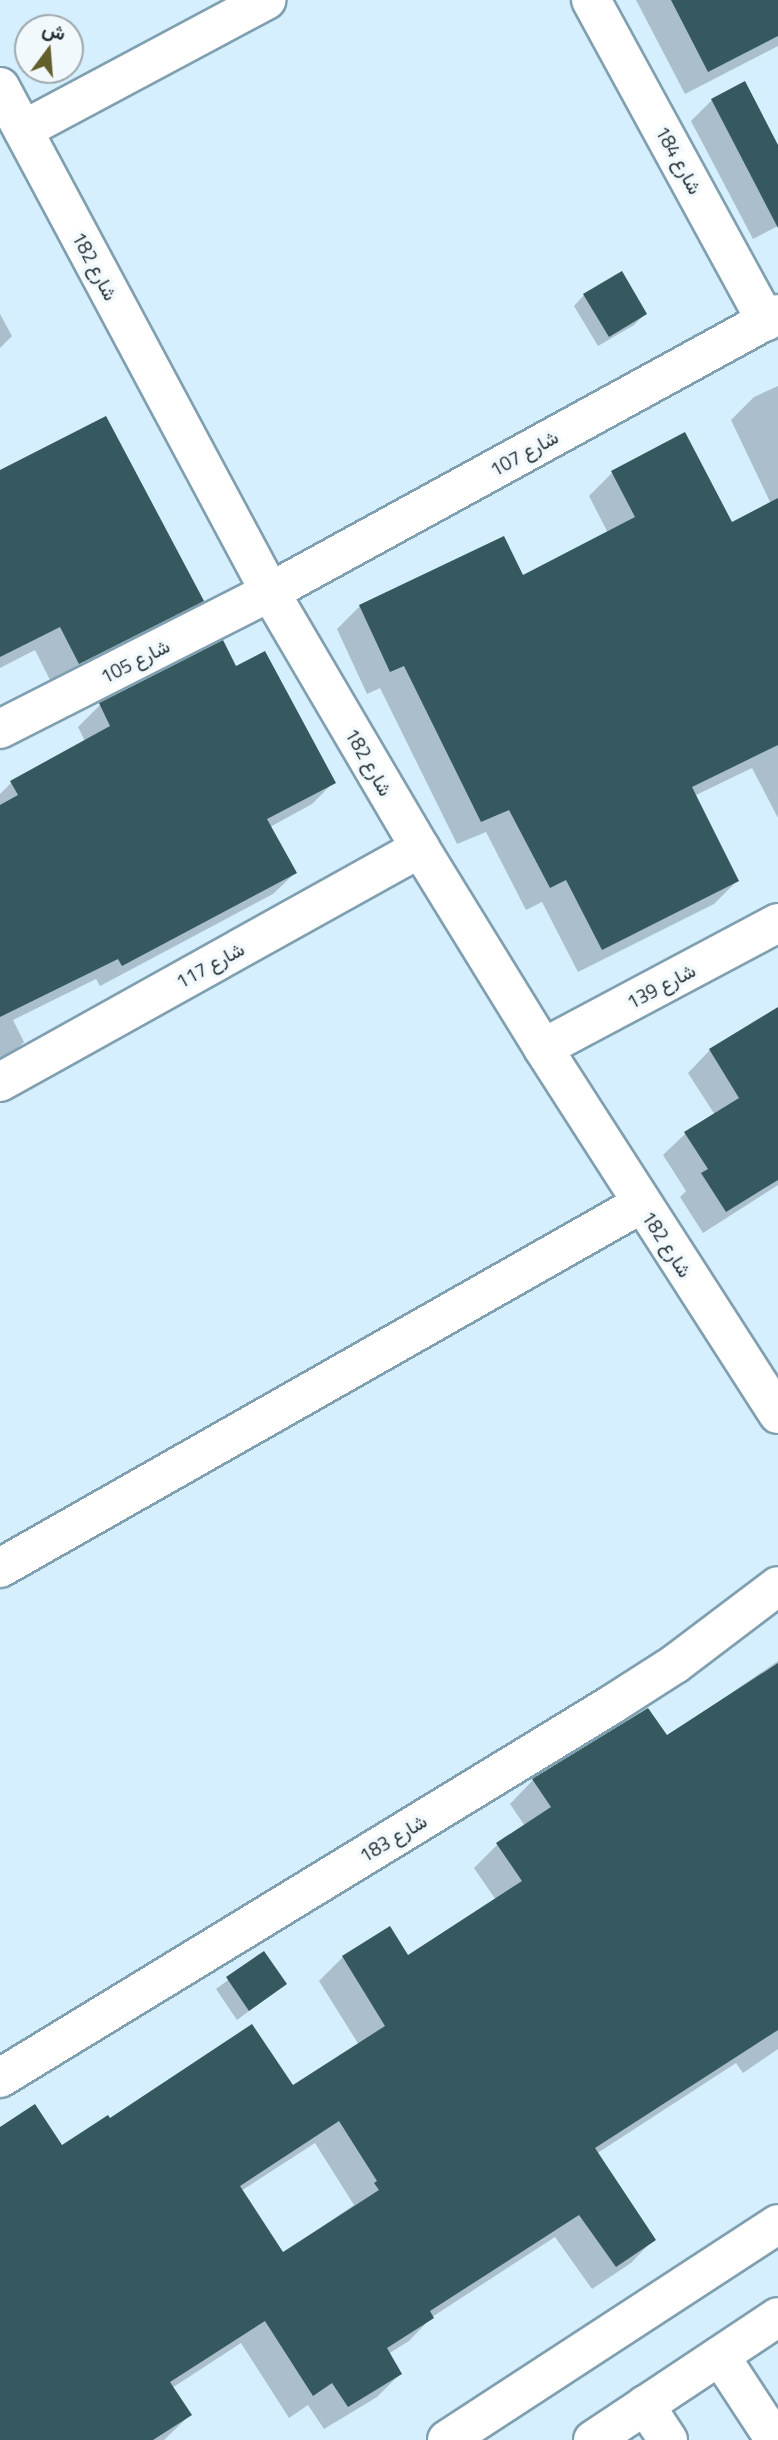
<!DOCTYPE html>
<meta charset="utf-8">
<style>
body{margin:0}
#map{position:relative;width:778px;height:2440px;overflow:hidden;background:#d5effe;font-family:"Titillium Web",Vazirmatn,sans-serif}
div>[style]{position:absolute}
.shadow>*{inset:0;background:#0003}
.building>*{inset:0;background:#35595e}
.roads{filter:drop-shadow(2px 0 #809fb0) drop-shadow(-2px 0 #809fb0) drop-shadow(0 2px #809fb0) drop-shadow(0 -2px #809fb0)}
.minor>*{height:38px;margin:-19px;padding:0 19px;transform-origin:19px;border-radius:19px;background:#fff}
span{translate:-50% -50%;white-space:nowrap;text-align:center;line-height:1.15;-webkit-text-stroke:7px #f2f9fc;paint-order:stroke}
.street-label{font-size:19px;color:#212e34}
.north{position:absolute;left:14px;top:14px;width:70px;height:70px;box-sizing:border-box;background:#f2f9fc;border:2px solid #9ea8ac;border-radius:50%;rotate:16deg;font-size:19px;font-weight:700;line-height:28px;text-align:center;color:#212e34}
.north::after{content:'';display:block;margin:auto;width:24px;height:32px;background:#625f2c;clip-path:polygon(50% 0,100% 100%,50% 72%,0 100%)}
</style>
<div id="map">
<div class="shadow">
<div style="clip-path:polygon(636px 0,778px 0,778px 46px,685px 94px)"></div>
<div style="clip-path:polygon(712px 100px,778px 149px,778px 226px,753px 239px,691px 121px)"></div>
<div style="clip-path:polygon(584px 295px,645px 314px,634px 325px,598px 346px,574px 306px)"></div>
<div style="clip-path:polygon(0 314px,12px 336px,0 348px)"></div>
<div style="clip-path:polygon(778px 386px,778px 818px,752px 768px,694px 796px,737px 881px,714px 904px,578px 972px,542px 902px,526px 910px,486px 832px,457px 844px,380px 688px,367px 694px,337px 629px,360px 606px,522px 578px,608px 533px,589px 496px,612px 473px,685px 435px,732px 524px,771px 504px,731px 420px,754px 397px)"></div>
<div style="clip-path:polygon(0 472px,158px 522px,161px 520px,202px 601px,177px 626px,54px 688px,35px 650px,0 668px)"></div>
<div style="clip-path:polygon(223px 643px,236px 669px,334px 782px,312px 804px,270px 827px,295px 873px,273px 894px,100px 986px,96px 979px,13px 1020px,24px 1042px,0 1065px,0 794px,11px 783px,85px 741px,78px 727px,100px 705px)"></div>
<div style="clip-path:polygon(778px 1009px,778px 1185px,703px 1233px,680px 1197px,686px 1191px,663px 1155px,686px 1133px,715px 1115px,688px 1073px,710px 1050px)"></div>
<div style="clip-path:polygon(evenodd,778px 1661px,778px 2049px,743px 2073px,736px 2063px,596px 2154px,654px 2239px,631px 2263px,592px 2289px,555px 2237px,432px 2317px,409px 2341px,388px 2354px,400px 2374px,377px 2397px,324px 2429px,308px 2405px,289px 2418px,241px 2343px,172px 2388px,190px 2415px,164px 2440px,0 2440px,0 2129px,62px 2147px,109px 2120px,292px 2087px,359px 2045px,319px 1981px,343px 1957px,389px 1928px,407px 1957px,496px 1900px,474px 1868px,497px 1845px,525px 1826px,510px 1804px,533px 1780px,647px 1710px,667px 1737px,778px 1661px,315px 2143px,354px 2205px,282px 2254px,241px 2191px,315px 2143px)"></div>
<div style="clip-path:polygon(264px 1954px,285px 1984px,237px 2020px,216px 1989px)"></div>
</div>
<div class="building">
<div style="clip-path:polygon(671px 0,778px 0,778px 36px,708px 72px)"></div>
<div style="clip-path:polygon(745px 81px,778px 145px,778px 228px,711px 99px)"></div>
<div style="clip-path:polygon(622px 271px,647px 314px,609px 337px,583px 294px)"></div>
<div style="clip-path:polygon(106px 416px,204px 601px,79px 664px,60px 627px,0 657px,0 470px)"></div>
<div style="clip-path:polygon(685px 432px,732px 522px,778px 498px,778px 745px,692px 787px,739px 881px,602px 950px,566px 880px,550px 888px,509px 810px,481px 822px,404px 666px,390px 672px,359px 605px,504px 536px,523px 575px,635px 517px,611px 471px)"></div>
<div style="clip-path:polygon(223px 640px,236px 666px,265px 651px,336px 783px,267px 819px,297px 873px,122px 966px,118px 959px,0 1017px,0 805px,18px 795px,10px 781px,110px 726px,99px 703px)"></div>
<div style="clip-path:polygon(778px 1007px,778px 1180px,726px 1212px,701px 1173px,708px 1169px,684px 1132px,739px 1098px,709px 1049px)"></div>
<div style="clip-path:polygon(evenodd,778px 1663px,778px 2030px,595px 2148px,656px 2240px,616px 2267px,579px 2215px,430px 2311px,434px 2318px,387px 2348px,402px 2374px,348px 2407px,332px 2383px,313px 2396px,265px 2321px,170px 2382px,192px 2415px,153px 2440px,0 2440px,0 2127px,35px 2104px,62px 2145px,108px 2115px,110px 2118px,252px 2024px,293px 2085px,385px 2026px,342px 1956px,390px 1926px,408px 1955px,522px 1881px,496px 1843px,551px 1807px,532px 1779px,648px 1708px,667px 1735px,778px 1663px,339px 2121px,377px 2181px,374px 2183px,379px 2190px,283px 2252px,240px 2186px,339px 2121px)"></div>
<div style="clip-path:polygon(264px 1951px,287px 1984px,249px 2011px,226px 1977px)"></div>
</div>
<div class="roads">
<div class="minor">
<div style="left:591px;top:0;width:366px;rotate:61.4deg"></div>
<div style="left:0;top:87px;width:573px;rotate:61.87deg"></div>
<div style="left:270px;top:592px;width:297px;rotate:59.6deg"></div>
<div style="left:420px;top:848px;width:235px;rotate:58.4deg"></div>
<div style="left:543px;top:1048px;width:435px;rotate:57.3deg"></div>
<div style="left:23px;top:130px;width:276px;rotate:-28.1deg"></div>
<div style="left:0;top:729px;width:303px;rotate:-26.9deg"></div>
<div style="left:270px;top:592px;width:579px;rotate:-28.69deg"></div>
<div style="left:543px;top:1048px;width:266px;rotate:-28deg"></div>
<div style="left:0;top:1082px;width:481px;rotate:-29.1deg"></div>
<div style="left:0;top:1568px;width:737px;rotate:-29.59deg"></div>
<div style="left:0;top:2078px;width:716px;rotate:-31.4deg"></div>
<div style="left:611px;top:1705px;width:76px;rotate:-32.6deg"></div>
<div style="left:675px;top:1664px;width:129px;rotate:-37.1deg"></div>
<div style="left:720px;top:2356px;width:100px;rotate:56.8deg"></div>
<div style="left:645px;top:2405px;width:42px;rotate:56.7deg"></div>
<div style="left:447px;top:2440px;width:395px;rotate:-33.1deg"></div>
<div style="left:593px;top:2440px;width:222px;rotate:-33.6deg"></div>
</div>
</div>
<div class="street-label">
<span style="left:679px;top:160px;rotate:61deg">شارع 184</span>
<span style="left:95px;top:266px;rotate:62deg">شارع 182</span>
<span style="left:524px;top:453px;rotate:-29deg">شارع 107</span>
<span style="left:135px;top:661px;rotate:-27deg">شارع 105</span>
<span style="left:369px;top:762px;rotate:60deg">شارع 182</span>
<span style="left:210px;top:965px;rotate:-29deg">شارع 117</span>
<span style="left:661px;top:986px;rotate:-28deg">شارع 139</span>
<span style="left:667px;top:1244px;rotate:57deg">شارع 182</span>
<span style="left:393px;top:1838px;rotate:-31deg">شارع 183</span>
</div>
<div class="north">ش</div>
</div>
